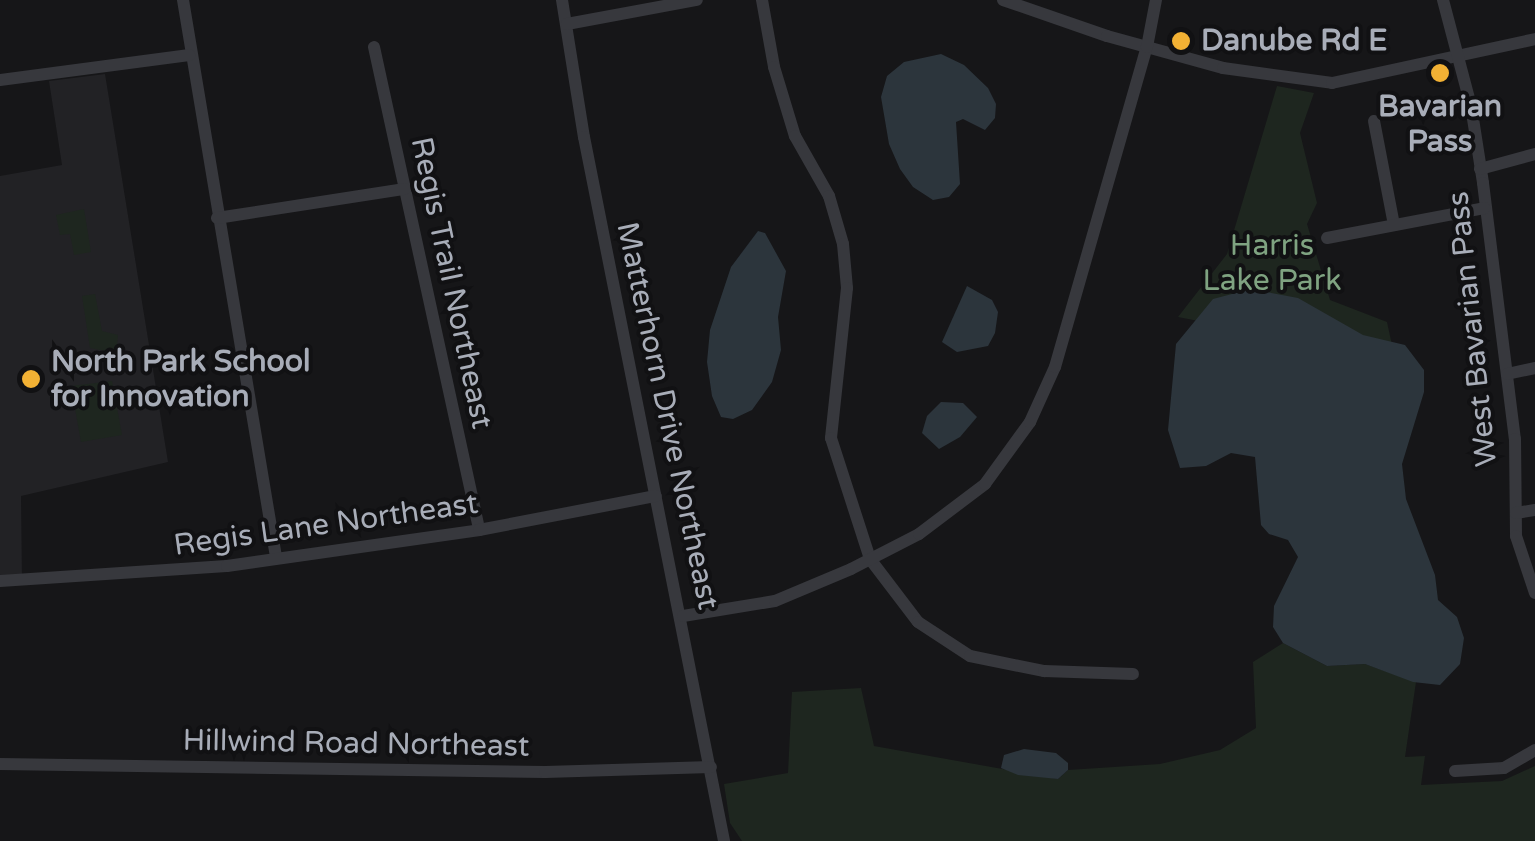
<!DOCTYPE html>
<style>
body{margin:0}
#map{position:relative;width:1535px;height:841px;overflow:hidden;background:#161618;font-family:"Varela Round",sans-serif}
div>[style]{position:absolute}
.built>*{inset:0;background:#222225}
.green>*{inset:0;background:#1e261f}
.water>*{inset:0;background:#2c353c}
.minor>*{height:12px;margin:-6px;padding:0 6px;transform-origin:6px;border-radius:6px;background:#37383d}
.dots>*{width:28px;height:28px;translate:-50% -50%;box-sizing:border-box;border:5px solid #111113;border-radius:50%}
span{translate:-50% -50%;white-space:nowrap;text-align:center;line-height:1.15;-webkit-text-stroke:8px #111113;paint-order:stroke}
.poi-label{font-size:30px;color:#a8adb8;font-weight:700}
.left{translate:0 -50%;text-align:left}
.park-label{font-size:30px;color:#7fa381}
.street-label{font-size:30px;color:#a8adb8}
</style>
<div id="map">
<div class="built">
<div style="clip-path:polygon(105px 74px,168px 462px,21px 496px,22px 581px,0 581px,0 176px,62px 165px,49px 81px)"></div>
</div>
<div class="green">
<div style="clip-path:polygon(1277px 86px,1314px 93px,1300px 133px,1317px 203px,1307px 224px,1330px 300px,1387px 322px,1395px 359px,1178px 317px,1227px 254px)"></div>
<div style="clip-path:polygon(84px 209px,91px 252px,74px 255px,70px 234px,60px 235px,56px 215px)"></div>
<div style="clip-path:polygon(95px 294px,102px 331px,118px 335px,116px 353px,90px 348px,82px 296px)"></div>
<div style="clip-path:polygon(112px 381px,122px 435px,81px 442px,71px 386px)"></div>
<div style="clip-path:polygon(1283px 643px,1327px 666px,1365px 664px,1416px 682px,1405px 757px,1425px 756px,1421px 785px,1502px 781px,1535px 766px,1535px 841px,742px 841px,730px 823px,724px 784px,788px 773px,792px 692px,861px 688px,874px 746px,1058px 779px,1068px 770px,1160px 764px,1220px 750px,1256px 728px,1253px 662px)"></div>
</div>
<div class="water">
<div style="clip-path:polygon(941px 54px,964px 65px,988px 88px,996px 104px,995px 118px,985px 130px,963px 119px,956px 122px,960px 184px,949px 197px,933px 200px,913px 187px,900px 169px,889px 144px,881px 97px,887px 76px,904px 62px)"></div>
<div style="clip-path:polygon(758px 231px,765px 233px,786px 271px,778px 317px,781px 350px,772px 382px,752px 410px,733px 419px,721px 417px,712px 396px,707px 362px,710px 330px,731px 267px)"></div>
<div style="clip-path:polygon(967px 286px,992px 300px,998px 312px,995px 333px,988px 346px,957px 352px,942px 342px)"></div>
<div style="clip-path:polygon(1251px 289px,1298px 298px,1363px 335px,1405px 345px,1424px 370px,1424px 392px,1402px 464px,1406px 499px,1435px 575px,1438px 600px,1457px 617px,1464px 638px,1460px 664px,1440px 685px,1413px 682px,1365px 664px,1327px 666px,1283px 643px,1273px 627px,1274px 606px,1298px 557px,1288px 540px,1269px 534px,1261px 525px,1255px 457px,1231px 453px,1206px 466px,1180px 468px,1168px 430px,1176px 344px,1213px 299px)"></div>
<div style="clip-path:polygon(941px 402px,963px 403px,977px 417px,960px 437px,939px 449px,922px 433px,927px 416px)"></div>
<div style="clip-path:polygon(1024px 749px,1056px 753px,1068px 763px,1068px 770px,1058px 779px,1018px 775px,1001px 768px,1004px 755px)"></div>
</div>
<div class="minor">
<div style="left:183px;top:0;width:565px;rotate:80.52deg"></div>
<div style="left:562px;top:0;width:139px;rotate:80.9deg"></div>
<div style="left:584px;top:137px;width:718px;rotate:78.75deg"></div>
<div style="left:762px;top:0;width:68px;rotate:79.8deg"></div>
<div style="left:774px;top:67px;width:72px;rotate:73.1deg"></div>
<div style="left:795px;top:136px;width:69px;rotate:60.5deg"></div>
<div style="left:829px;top:196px;width:50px;rotate:73.7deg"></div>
<div style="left:843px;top:244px;width:44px;rotate:84.8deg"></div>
<div style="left:847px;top:288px;width:151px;rotate:96.1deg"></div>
<div style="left:831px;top:438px;width:127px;rotate:72.1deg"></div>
<div style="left:870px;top:559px;width:79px;rotate:52.7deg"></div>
<div style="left:918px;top:622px;width:62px;rotate:33.2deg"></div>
<div style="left:970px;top:656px;width:76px;rotate:11.5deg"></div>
<div style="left:1044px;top:671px;width:89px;rotate:1.9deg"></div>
<div style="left:1003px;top:0;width:110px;rotate:19.1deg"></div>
<div style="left:1107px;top:36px;width:120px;rotate:15.4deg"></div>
<div style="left:1223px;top:68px;width:110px;rotate:7.8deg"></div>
<div style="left:1332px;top:83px;width:208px;rotate:-12.2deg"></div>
<div style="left:1443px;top:0;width:110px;rotate:75.2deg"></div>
<div style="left:1471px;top:106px;width:78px;rotate:81.1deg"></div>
<div style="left:1483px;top:183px;width:258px;rotate:82.9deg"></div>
<div style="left:1515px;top:439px;width:97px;rotate:89.4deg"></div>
<div style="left:1516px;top:536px;width:60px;rotate:71.6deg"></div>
<div style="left:567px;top:24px;width:132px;rotate:-10.5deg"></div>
<div style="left:374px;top:47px;width:494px;rotate:77.7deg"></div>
<div style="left:0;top:80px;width:191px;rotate:-7.5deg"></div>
<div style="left:1374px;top:121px;width:106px;rotate:79.1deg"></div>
<div style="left:1480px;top:169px;width:57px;rotate:-15.3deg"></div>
<div style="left:217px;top:218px;width:190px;rotate:-8.8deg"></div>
<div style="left:1327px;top:238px;width:160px;rotate:-10.8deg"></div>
<div style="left:1507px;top:374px;width:29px;rotate:-12deg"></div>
<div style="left:1516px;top:513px;width:19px;rotate:-9deg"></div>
<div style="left:0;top:581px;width:227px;rotate:-3.8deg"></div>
<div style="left:227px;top:566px;width:255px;rotate:-8.1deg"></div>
<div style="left:479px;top:530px;width:180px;rotate:-10.9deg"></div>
<div style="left:683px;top:616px;width:93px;rotate:-9.3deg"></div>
<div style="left:775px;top:601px;width:82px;rotate:-22.8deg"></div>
<div style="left:851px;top:569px;width:76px;rotate:-27.2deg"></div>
<div style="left:919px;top:534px;width:83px;rotate:-37.1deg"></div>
<div style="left:985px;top:484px;width:77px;rotate:-54deg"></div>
<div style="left:1030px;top:422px;width:60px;rotate:-65.6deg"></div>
<div style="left:1055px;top:367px;width:333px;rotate:-74deg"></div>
<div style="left:1147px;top:47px;width:48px;rotate:-79.2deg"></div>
<div style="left:0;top:764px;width:545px;rotate:0.84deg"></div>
<div style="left:545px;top:772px;width:166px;rotate:-1.7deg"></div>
<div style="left:1455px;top:771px;width:49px;rotate:-3.5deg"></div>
<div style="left:1504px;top:768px;width:36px;rotate:-30deg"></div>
</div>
<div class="dots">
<div style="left:1181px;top:41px;background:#f2b134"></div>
<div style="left:1440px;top:73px;background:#f2b134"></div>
<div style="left:31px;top:379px;background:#f2b134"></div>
</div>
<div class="poi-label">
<span class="left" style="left:1201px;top:41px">Danube Rd E</span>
<span style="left:1440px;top:124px">Bavarian<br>Pass</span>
<span class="left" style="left:51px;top:379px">North Park School<br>for Innovation</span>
</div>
<div class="park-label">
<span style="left:1272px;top:263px">Harris<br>Lake Park</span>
</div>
<div class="street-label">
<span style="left:451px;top:283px;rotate:78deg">Regis Trail Northeast</span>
<span style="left:1473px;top:329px;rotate:-96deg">West Bavarian Pass</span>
<span style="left:667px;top:416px;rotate:78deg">Matterhorn Drive Northeast</span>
<span style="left:326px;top:525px;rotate:-8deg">Regis Lane Northeast</span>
<span style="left:356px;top:744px;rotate:1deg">Hillwind Road Northeast</span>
</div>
</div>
